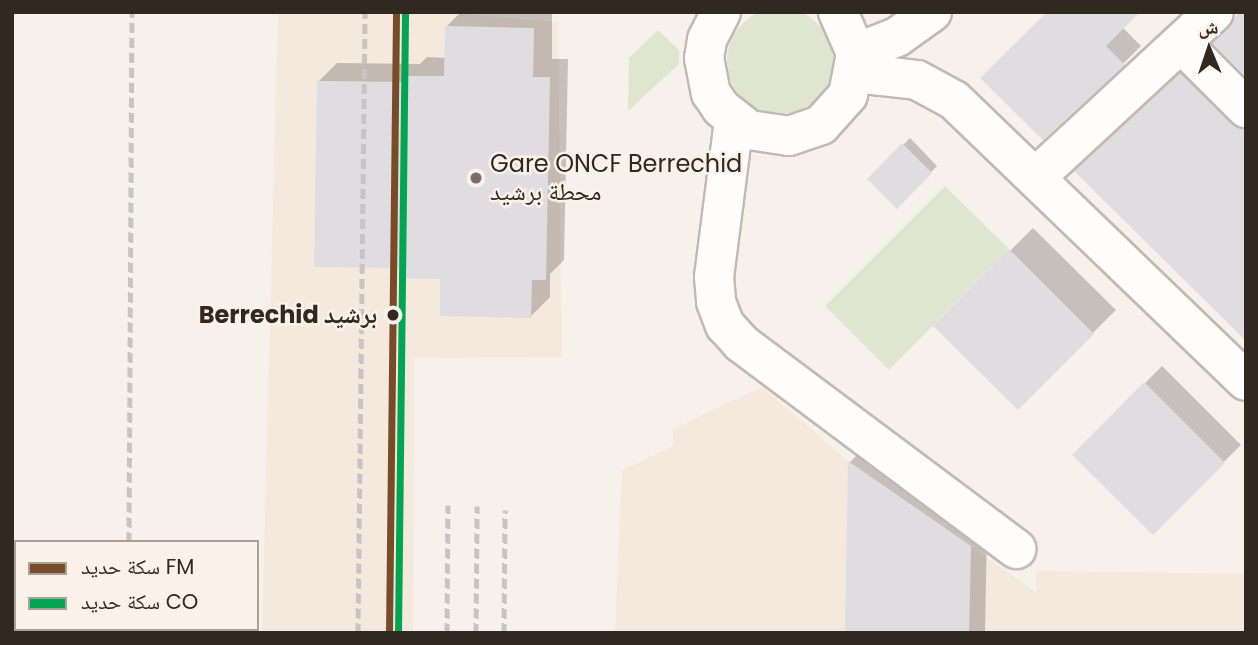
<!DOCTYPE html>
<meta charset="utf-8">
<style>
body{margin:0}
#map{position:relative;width:1258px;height:645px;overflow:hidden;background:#f7f1ec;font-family:Poppins,"Noto Naskh Arabic",sans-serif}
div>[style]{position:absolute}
.built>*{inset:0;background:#f5e8dc}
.green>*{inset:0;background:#e0e5d0}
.round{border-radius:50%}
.shadow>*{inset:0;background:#0003}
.building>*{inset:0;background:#e0dde1}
.roads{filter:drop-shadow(2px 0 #c1bab4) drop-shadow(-2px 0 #c1bab4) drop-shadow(0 2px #c1bab4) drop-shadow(0 -2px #c1bab4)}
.minor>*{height:38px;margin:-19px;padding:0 19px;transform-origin:19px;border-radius:19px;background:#fefdfc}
.rail>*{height:5px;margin-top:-2.5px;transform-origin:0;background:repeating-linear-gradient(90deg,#c7c5c3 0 10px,transparent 0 15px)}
.rail-1>*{height:7px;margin:-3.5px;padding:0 3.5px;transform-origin:3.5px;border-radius:3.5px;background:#7a4b2a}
.rail-2>*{height:7px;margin:-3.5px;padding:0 3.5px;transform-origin:3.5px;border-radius:3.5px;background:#00a651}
.dots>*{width:19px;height:19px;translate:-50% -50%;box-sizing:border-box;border:4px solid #fbf1e8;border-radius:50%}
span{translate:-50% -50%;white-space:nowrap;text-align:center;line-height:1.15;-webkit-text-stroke:5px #fbf1e8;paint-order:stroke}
.poi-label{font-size:24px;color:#31281f}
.left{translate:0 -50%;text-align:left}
.stop-label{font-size:24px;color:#31281f;font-weight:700}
.right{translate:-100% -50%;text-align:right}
.frame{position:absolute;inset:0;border:14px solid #31281f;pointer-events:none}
.legend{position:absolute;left:14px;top:540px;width:245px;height:91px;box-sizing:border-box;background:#fbf1e8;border:2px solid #aaa198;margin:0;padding:9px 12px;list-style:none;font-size:21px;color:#31281f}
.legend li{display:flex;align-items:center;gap:14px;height:35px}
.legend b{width:35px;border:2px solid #aaa198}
.north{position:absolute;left:1174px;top:14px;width:70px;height:70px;-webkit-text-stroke:5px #fbf1e8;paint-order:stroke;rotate:358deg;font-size:19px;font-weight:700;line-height:28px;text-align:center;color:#31281f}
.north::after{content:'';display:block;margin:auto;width:24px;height:32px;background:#31281f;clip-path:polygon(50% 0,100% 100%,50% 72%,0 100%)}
</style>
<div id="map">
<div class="built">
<div style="clip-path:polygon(278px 12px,441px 12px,558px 22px,562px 357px,414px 358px,413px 633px,262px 633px)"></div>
<div style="clip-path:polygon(762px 387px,848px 461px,1036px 592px,1036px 571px,1246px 574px,1246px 633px,615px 633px,622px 470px,673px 446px,673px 429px)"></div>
</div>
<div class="green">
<div class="round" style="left:727px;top:8px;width:106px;height:106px"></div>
<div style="clip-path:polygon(658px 30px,679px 50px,679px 64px,628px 111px,629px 58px)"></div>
<div style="clip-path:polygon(945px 186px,1009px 249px,889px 370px,825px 306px)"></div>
</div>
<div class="shadow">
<div style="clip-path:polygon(461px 12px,552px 12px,552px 59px,568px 59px,564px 260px,550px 274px,550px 297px,531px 316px,442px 277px,405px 267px,318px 82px,337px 63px,420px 64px,427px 57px,446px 58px,446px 27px)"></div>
<div style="clip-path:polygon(1122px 27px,1141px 46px,1123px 64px,983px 78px)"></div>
<div style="clip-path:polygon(1199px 56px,1246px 103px,1246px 339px,1095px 153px)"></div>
<div style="clip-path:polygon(910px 138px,937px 166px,897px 206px,870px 179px)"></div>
<div style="clip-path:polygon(1033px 228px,1116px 310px,1018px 407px,935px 326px)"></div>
<div style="clip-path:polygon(1162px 366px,1241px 445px,1153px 532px,1074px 455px)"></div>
<div style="clip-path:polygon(867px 445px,987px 529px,985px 633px,847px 633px,850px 462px)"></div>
</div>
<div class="building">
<div style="clip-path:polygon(1047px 12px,1140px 12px,1106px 46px,1125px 65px,1043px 140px,980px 78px)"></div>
<div style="clip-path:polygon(1240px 12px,1246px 12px,1246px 77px,1212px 43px)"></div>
<div style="clip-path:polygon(445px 26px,534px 28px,533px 77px,550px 77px,546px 280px,532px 280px,531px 318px,440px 316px,440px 279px,403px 278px,403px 268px,314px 267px,317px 81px,406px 82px,406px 76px,444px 76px)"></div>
<div style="clip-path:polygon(1180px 73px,1231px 123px,1246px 129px,1246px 341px,1074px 171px)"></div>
<div style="clip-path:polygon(902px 143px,932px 173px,897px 209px,867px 179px)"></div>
<div style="clip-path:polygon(1009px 249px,1094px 334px,1018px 410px,933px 326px)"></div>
<div style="clip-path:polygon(1144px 382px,1225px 463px,1153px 535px,1072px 455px)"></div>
<div style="clip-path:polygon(848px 461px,971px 546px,969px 633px,845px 633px)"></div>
</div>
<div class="roads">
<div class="minor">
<div style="left:721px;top:12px;width:31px;rotate:117deg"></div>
<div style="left:707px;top:40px;width:18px;rotate:99deg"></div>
<div style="left:704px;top:58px;width:36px;rotate:79deg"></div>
<div style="left:711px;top:93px;width:18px;rotate:56deg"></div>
<div style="left:721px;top:108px;width:36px;rotate:38deg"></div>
<div style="left:749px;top:130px;width:40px;rotate:8.5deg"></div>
<div style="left:789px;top:136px;width:34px;rotate:-19deg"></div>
<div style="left:821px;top:125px;width:40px;rotate:-48deg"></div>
<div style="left:848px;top:95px;width:43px;rotate:-79.2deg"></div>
<div style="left:856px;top:53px;width:45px;rotate:-113.7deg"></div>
<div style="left:1182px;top:44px;width:91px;rotate:45deg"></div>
<div style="left:856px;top:53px;width:44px;rotate:-21.3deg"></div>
<div style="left:897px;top:37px;width:43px;rotate:-35.5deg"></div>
<div style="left:855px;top:73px;width:62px;rotate:6.4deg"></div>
<div style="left:917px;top:80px;width:42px;rotate:28.4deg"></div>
<div style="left:954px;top:100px;width:405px;rotate:43.9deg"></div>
<div style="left:734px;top:121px;width:157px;rotate:97.3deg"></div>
<div style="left:714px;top:277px;width:25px;rotate:85deg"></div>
<div style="left:716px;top:302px;width:25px;rotate:69deg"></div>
<div style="left:725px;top:325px;width:24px;rotate:48deg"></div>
<div style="left:741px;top:343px;width:344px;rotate:36.8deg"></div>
<div style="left:1037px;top:176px;width:241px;rotate:-42.8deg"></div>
</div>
</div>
<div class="rail">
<div style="left:129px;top:542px;width:530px;rotate:-89.68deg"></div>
<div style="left:129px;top:633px;width:4px;rotate:-90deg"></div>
<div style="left:358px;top:633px;width:621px;rotate:-89.35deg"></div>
<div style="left:447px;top:633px;width:128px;rotate:-89.6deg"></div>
<div style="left:476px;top:633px;width:127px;rotate:-89.5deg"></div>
<div style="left:504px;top:633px;width:123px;rotate:-89.5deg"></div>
</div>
<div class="rail-1">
<div style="left:389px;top:633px;width:621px;rotate:-89.35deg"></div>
</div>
<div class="rail-2">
<div style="left:398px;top:633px;width:621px;rotate:-89.35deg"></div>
</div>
<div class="dots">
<div style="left:476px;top:178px;background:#766e67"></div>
<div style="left:393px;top:315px;background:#31281f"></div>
</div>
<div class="poi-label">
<span class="left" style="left:490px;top:178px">Gare ONCF Berrechid<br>محطة برشيد</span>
</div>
<div class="stop-label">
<span class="right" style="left:377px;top:315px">Berrechid برشيد</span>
</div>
<div class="frame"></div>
<ul class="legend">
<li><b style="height:9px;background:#7a4b2a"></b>سكة حديد FM</li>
<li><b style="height:9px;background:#00a651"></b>سكة حديد CO</li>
</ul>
<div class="north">ش</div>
</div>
